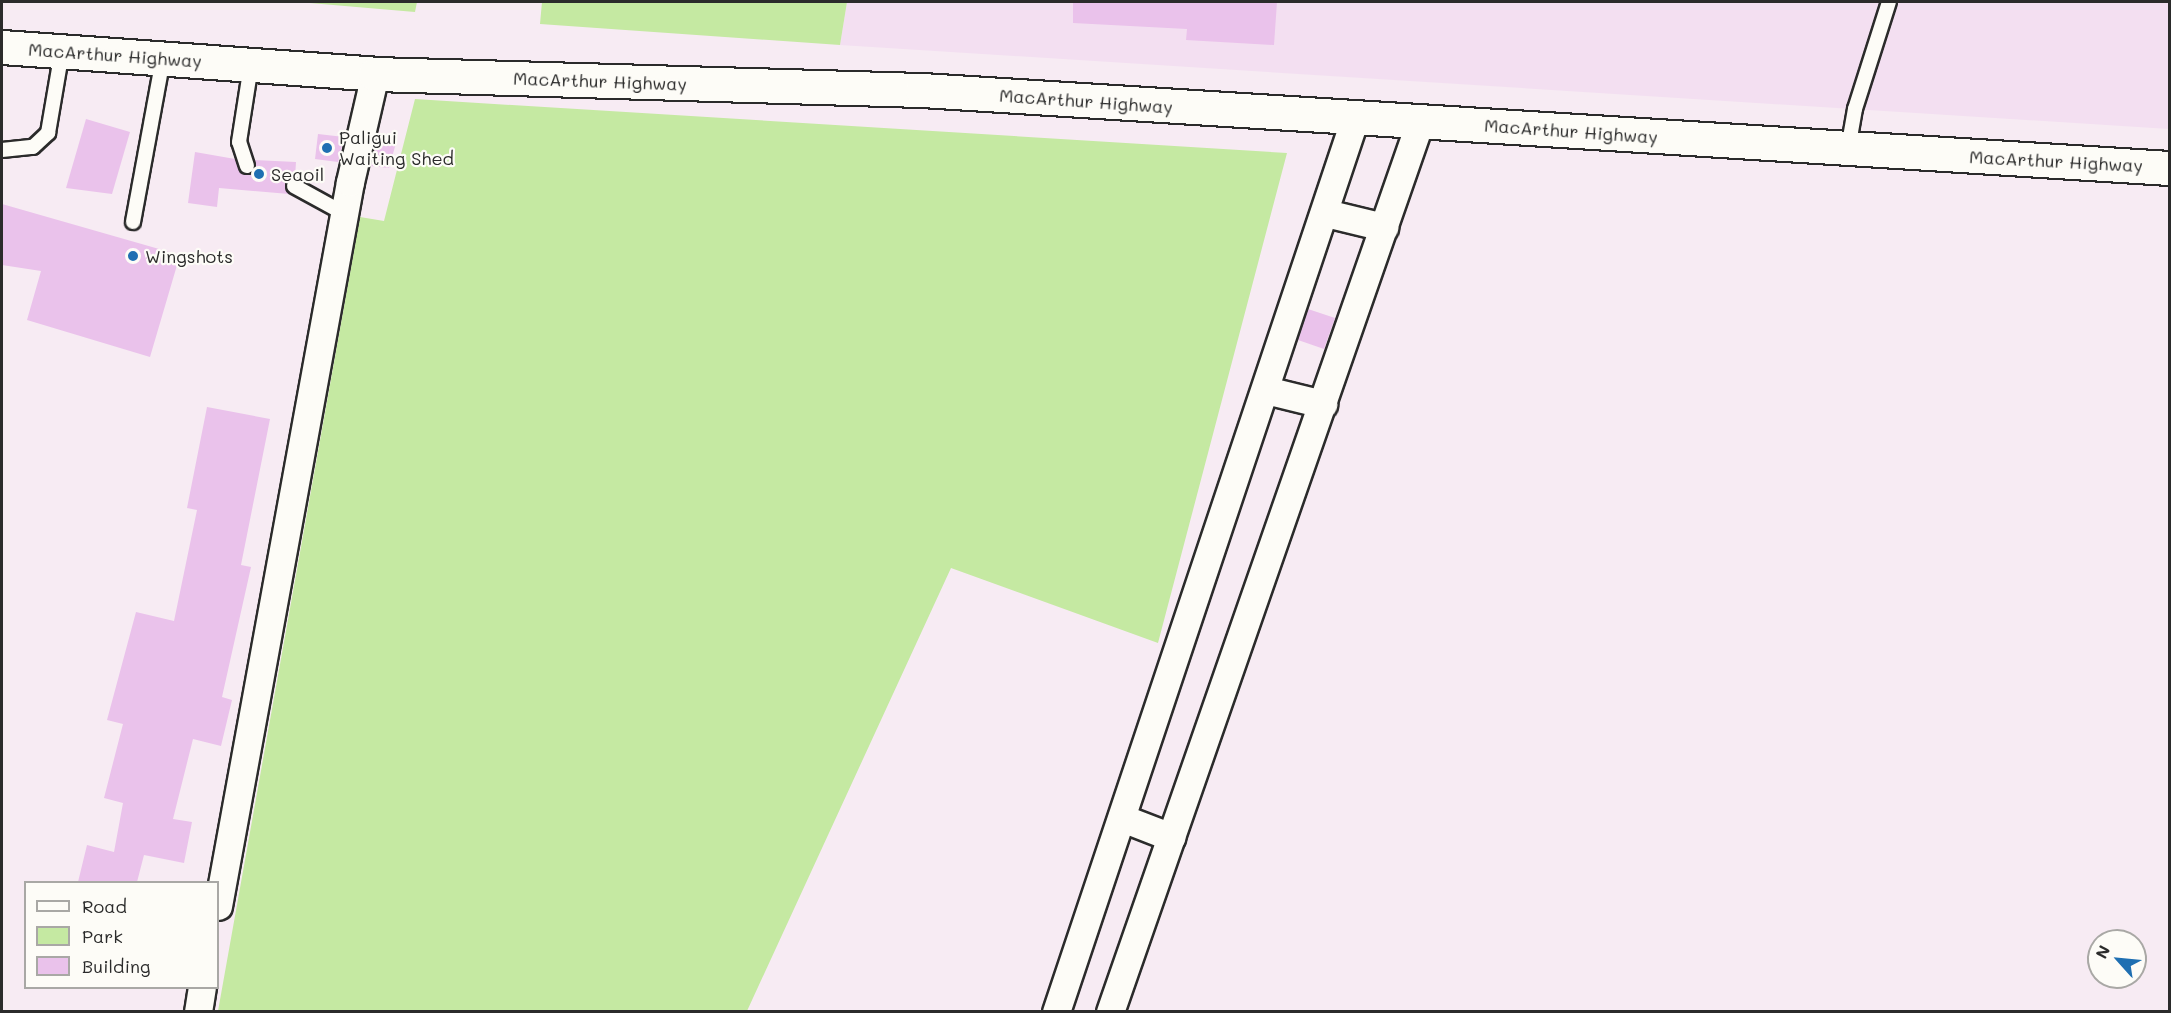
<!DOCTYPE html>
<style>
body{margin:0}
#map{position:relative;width:2171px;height:1013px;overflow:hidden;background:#f7ebf3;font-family:Mali,sans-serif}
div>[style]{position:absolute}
.built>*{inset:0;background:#f3dff1}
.green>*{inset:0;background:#c5e9a2}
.building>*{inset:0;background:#eac2eb}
.roads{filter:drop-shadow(2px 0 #2b2b2b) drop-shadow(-2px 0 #2b2b2b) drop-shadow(0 2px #2b2b2b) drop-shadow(0 -2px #2b2b2b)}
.lane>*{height:14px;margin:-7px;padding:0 7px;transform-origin:7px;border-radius:7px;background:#fdfcf7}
.street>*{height:27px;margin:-13.5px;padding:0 13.5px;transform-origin:13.5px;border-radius:13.5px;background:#fdfcf7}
.highway>*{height:33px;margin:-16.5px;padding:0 16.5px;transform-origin:16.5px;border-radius:16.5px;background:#fdfcf7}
.dots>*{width:16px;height:16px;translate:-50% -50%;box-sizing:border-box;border:3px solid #fdfcf7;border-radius:50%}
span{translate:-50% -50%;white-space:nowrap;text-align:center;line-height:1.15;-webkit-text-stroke:4.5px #fdfcf7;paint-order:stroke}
.street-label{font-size:18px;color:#2b2b2b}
.poi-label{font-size:18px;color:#2b2b2b}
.left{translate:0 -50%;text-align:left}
.frame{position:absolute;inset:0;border:3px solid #2b2b2b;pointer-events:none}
.legend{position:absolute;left:24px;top:881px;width:195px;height:108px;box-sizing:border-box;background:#fdfcf7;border:2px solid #a9a8a5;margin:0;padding:8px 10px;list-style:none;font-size:18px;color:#2b2b2b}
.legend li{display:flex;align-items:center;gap:12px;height:30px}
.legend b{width:30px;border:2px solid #a9a8a5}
.north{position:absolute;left:2087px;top:929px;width:60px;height:60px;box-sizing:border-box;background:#fdfcf7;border:2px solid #a9a8a5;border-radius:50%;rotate:297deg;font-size:16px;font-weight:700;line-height:24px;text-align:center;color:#2b2b2b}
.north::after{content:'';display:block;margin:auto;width:21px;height:27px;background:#1f6fb2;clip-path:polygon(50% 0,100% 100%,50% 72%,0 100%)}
</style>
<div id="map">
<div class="built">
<div style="clip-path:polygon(847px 2px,2169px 2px,2169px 129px,840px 45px)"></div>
</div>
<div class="green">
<div style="clip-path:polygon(298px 2px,417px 2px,415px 12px)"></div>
<div style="clip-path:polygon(542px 2px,847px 2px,840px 45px,540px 24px)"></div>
<div style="clip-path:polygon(415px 99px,1287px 153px,1158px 643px,951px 568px,747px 1011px,218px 1011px,360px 217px,384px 221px)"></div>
</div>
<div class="building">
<div style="clip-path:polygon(1073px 2px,1277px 2px,1274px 45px,1186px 40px,1187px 29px,1073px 23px)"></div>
<div style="clip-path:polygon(86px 119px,130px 132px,112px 194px,66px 188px)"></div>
<div style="clip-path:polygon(318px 134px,344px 137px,338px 162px,315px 159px)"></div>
<div style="clip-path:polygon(376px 141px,396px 143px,389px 168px,370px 166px)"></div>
<div style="clip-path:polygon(195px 152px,235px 159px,246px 175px,254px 171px,254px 160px,296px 162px,295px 177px,286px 182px,289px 194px,219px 188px,217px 207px,188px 203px)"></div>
<div style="clip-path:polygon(2px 204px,180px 255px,150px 357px,27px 320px,41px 271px,2px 265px)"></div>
<div style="clip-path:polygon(1308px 309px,1335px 318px,1324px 349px,1298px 340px)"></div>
<div style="clip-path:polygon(207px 407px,270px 419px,241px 565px,251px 567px,222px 697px,232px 700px,221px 746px,193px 739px,173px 819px,192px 822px,184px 863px,144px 855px,137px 882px,78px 882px,87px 845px,114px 852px,123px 803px,104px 798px,123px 724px,107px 720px,136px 612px,174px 621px,197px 510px,187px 508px)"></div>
</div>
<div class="roads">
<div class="lane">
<div style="left:1848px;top:149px;width:41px;rotate:-80.1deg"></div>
<div style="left:1855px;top:109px;width:112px;rotate:-72.4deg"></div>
<div style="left:2px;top:150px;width:31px;rotate:-6deg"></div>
<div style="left:33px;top:147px;width:21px;rotate:-43deg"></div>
<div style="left:48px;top:133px;width:83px;rotate:-80.3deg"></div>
<div style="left:247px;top:166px;width:25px;rotate:-108deg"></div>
<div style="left:239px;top:142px;width:78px;rotate:-81.1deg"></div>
<div style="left:294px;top:186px;width:58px;rotate:28.8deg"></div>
<div style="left:133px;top:222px;width:166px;rotate:-79.6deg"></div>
</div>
<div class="street">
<div style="left:1326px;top:213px;width:60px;rotate:13.6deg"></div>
<div style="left:1266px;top:390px;width:59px;rotate:13.8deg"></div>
<div style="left:1122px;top:818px;width:53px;rotate:21.2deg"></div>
<div style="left:218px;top:906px;width:736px;rotate:-79.67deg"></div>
<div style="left:350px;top:182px;width:111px;rotate:-77deg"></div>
<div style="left:198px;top:1012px;width:24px;rotate:-81deg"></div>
<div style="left:1056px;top:1012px;width:943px;rotate:-71.51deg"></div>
<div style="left:1110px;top:1012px;width:942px;rotate:-70.8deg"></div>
</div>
<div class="highway">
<div style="left:2px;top:47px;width:374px;rotate:4.1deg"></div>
<div style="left:375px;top:74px;width:547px;rotate:1.68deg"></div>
<div style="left:922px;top:90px;width:1250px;rotate:3.58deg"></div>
</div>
</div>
<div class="dots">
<div style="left:327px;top:148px;background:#1f6fb2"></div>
<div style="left:259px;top:174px;background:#1f6fb2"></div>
<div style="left:133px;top:256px;background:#1f6fb2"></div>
</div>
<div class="street-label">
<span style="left:115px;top:55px;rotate:4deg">MacArthur Highway</span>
<span style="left:600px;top:81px;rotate:2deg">MacArthur Highway</span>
<span style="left:1086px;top:101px;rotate:4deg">MacArthur Highway</span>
<span style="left:1571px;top:131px;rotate:4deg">MacArthur Highway</span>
<span style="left:2056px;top:161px;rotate:3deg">MacArthur Highway</span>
</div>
<div class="poi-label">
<span class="left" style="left:339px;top:148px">Paligui<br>Waiting Shed</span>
<span class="left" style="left:271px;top:174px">Seaoil</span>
<span class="left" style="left:145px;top:256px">Wingshots</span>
</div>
<div class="frame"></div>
<ul class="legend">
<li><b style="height:8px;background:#fdfcf7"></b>Road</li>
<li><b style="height:16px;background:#c5e9a2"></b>Park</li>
<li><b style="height:16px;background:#eac2eb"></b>Building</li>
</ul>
<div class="north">N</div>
</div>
